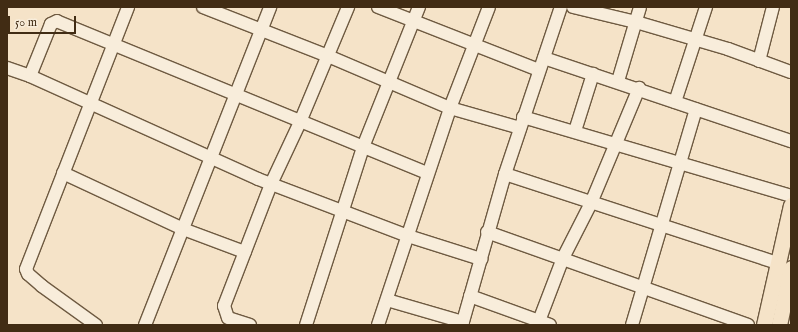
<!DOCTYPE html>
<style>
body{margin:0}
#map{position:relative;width:798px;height:332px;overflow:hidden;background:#f5e3c8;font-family:"IM FELL English",serif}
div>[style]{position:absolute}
.roads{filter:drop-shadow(1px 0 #6e5a41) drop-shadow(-1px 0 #6e5a41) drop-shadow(0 1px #6e5a41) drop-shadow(0 -1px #6e5a41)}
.minor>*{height:12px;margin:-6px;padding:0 6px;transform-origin:6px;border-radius:6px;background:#f8eddb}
.major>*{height:15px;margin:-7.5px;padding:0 7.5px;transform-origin:7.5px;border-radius:7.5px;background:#f5e3c8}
span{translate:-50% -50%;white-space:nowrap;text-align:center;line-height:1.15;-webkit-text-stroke:3.5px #f8eddb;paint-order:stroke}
.frame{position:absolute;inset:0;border:8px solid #412c14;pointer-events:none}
.scale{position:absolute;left:8px;top:16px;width:68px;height:18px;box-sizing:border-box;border:2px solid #412c14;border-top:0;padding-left:5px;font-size:12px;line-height:14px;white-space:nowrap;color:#412c14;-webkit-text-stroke:3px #f8eddb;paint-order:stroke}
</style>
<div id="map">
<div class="roads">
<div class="minor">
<div style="left:203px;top:7px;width:134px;rotate:21.4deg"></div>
<div style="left:328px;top:56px;width:133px;rotate:23.1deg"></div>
<div style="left:450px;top:108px;width:73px;rotate:15.9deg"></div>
<div style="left:378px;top:7px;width:173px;rotate:21.4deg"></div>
<div style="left:573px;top:7px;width:65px;rotate:13.4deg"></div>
<div style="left:636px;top:22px;width:96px;rotate:16.4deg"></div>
<div style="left:728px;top:49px;width:67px;rotate:20.1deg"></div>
<div style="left:544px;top:58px;width:261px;rotate:18.6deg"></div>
<div style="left:759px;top:61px;width:56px;rotate:-75.5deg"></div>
<div style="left:7px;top:68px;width:24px;rotate:19deg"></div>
<div style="left:618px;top:81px;width:77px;rotate:-73.4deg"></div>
<div style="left:675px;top:102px;width:100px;rotate:-71.9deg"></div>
<div style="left:523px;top:117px;width:279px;rotate:16.4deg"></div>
<div style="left:575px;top:131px;width:60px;rotate:-72.5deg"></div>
<div style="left:63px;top:173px;width:132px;rotate:25deg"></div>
<div style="left:183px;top:229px;width:66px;rotate:20.4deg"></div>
<div style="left:427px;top:173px;width:400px;rotate:-157.7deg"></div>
<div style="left:57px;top:21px;width:7px;rotate:153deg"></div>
<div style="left:51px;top:24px;width:56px;rotate:112deg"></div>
<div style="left:30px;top:76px;width:250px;rotate:24.3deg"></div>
<div style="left:258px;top:179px;width:160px;rotate:20.8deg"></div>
<div style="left:408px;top:236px;width:77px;rotate:17.5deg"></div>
<div style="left:505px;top:174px;width:286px;rotate:18.1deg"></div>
<div style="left:487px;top:232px;width:277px;rotate:19.6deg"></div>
<div style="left:470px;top:296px;width:85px;rotate:19.9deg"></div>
<div style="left:387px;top:300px;width:79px;rotate:16.1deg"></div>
<div style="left:539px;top:321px;width:67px;rotate:-69.1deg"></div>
<div style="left:563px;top:258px;width:62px;rotate:-63deg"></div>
<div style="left:591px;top:203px;width:125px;rotate:-67.3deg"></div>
<div style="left:96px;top:325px;width:67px;rotate:-144.2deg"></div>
<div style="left:42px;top:286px;width:18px;rotate:-139deg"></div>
<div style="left:28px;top:274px;width:5px;rotate:-112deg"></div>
<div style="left:26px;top:269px;width:281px;rotate:-68.7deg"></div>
<div style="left:145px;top:325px;width:342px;rotate:-68.5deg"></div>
<div style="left:250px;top:325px;width:23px;rotate:-162deg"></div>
<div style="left:228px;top:318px;width:13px;rotate:-108deg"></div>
<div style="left:224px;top:306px;width:131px;rotate:-68.9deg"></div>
<div style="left:271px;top:184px;width:68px;rotate:-64.9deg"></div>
<div style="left:300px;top:122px;width:125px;rotate:-67.3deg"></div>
<div style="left:306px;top:325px;width:187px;rotate:-72.2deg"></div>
<div style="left:363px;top:147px;width:151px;rotate:-68.2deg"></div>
<div style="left:378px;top:325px;width:229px;rotate:-71.6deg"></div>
<div style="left:450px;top:108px;width:108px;rotate:-68.9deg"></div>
<div style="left:462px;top:325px;width:157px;rotate:-74.1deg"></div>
<div style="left:505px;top:174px;width:176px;rotate:-71.5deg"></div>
<div style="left:632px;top:325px;width:225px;rotate:-73.5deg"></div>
</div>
<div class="major">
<div style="left:764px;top:325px;width:123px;rotate:-77.3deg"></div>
<div style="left:779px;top:325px;width:58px;rotate:-78.1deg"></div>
</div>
</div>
<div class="frame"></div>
<div class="scale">50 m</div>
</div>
